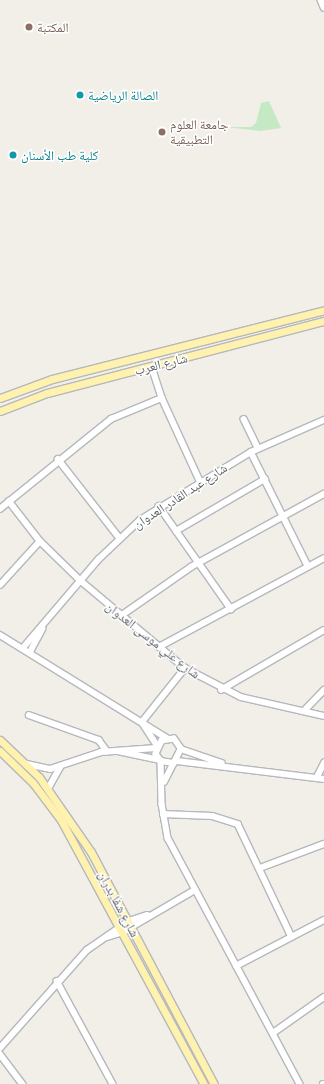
<!DOCTYPE html>
<meta charset="utf-8">
<style>
body{margin:0}
#map{position:relative;width:324px;height:1084px;overflow:hidden;background:#f1efe8;font-family:Cabin,"Noto Naskh Arabic",sans-serif}
div>[style]{position:absolute}
.green>*{inset:0;background:#c5e8c5}
.roads{filter:drop-shadow(1px 0 #b5b8bc) drop-shadow(-1px 0 #b5b8bc) drop-shadow(0 1px #b5b8bc) drop-shadow(0 -1px #b5b8bc)}
.minor>*{height:5.5px;margin:-2.75px;padding:0 2.75px;transform-origin:2.75px;border-radius:2.75px;background:#fff}
.major>*{height:7px;margin:-3.5px;padding:0 3.5px;transform-origin:3.5px;border-radius:3.5px;background:#fff2af}
.dots>*{width:11px;height:11px;translate:-50% -50%;box-sizing:border-box;border:2px solid #fff;border-radius:50%}
span{translate:-50% -50%;white-space:nowrap;text-align:center;line-height:1.15;-webkit-text-stroke:3px #fff;paint-order:stroke}
.education-label{font-size:13px;color:#785e54}
.left{translate:0 -50%;text-align:left}
.culture-label{font-size:13px;color:#0d838f}
.street-label{font-size:13px;color:#5f6368}
</style>
<div id="map">
<div class="green">
<div style="clip-path:polygon(269px 101px,281px 128px,260px 131px,226px 127px,251px 127px,256px 123px,261px 103px)"></div>
</div>
<div class="roads">
<div class="minor">
<div style="left:321px;top:0;width:8px;rotate:67deg"></div>
<div style="left:152px;top:367px;width:33px;rotate:72deg"></div>
<div style="left:162px;top:398px;width:91px;rotate:65.4deg"></div>
<div style="left:244px;top:419px;width:32px;rotate:64deg"></div>
<div style="left:251px;top:452px;width:127px;rotate:63.4deg"></div>
<div style="left:58px;top:459px;width:99px;rotate:52deg"></div>
<div style="left:9px;top:501px;width:51px;rotate:52.2deg"></div>
<div style="left:40px;top:541px;width:56px;rotate:44.3deg"></div>
<div style="left:80px;top:580px;width:137px;rotate:40deg"></div>
<div style="left:185px;top:668px;width:63px;rotate:27.4deg"></div>
<div style="left:241px;top:697px;width:85px;rotate:12.9deg"></div>
<div style="left:159px;top:506px;width:126px;rotate:55deg"></div>
<div style="left:0;top:509px;width:143px;rotate:-39deg"></div>
<div style="left:111px;top:419px;width:55px;rotate:-22.4deg"></div>
<div style="left:176px;top:531px;width:103px;rotate:-30.3deg"></div>
<div style="left:0;top:585px;width:59px;rotate:-47.7deg"></div>
<div style="left:122px;top:615px;width:84px;rotate:-34.8deg"></div>
<div style="left:191px;top:567px;width:152px;rotate:-28.8deg"></div>
<div style="left:0;top:635px;width:196px;rotate:31.7deg"></div>
<div style="left:159px;top:647px;width:187px;rotate:-28.3deg"></div>
<div style="left:23px;top:648px;width:116px;rotate:-49.6deg"></div>
<div style="left:98px;top:560px;width:58px;rotate:-43.6deg"></div>
<div style="left:140px;top:520px;width:130px;rotate:-31.5deg"></div>
<div style="left:251px;top:452px;width:80px;rotate:-23.7deg"></div>
<div style="left:30px;top:652px;width:26px;rotate:-62deg"></div>
<div style="left:221px;top:690px;width:119px;rotate:-30.2deg"></div>
<div style="left:304px;top:711px;width:29px;rotate:-46deg"></div>
<div style="left:29px;top:715px;width:74px;rotate:19.7deg"></div>
<div style="left:99px;top:740px;width:14px;rotate:54deg"></div>
<div style="left:142px;top:722px;width:69px;rotate:-51.5deg"></div>
<div style="left:142px;top:722px;width:27px;rotate:57deg"></div>
<div style="left:181px;top:749px;width:43px;rotate:18.9deg"></div>
<div style="left:118px;top:751px;width:43px;rotate:12.1deg"></div>
<div style="left:161px;top:761px;width:43px;rotate:88.7deg"></div>
<div style="left:162px;top:804px;width:35px;rotate:80deg"></div>
<div style="left:168px;top:838px;width:279px;rotate:61.8deg"></div>
<div style="left:177px;top:761px;width:148px;rotate:7deg"></div>
<div style="left:27px;top:764px;width:24px;rotate:12deg"></div>
<div style="left:50px;top:769px;width:54px;rotate:-18.4deg"></div>
<div style="left:101px;top:752px;width:55px;rotate:-4.2deg"></div>
<div style="left:317px;top:777px;width:16px;rotate:-63deg"></div>
<div style="left:164px;top:782px;width:37px;rotate:-63deg"></div>
<div style="left:181px;top:749px;width:12px;rotate:-125deg"></div>
<div style="left:174px;top:739px;width:12px;rotate:171deg"></div>
<div style="left:162px;top:741px;width:14px;rotate:115deg"></div>
<div style="left:156px;top:754px;width:9px;rotate:54deg"></div>
<div style="left:161px;top:761px;width:13px;rotate:9deg"></div>
<div style="left:48px;top:789px;width:25px;rotate:-61deg"></div>
<div style="left:163px;top:814px;width:49px;rotate:2.3deg"></div>
<div style="left:212px;top:816px;width:27px;rotate:17deg"></div>
<div style="left:238px;top:824px;width:125px;rotate:64.5deg"></div>
<div style="left:260px;top:868px;width:68px;rotate:-20.6deg"></div>
<div style="left:107px;top:937px;width:17px;rotate:-17deg"></div>
<div style="left:123px;top:932px;width:83px;rotate:-30.3deg"></div>
<div style="left:236px;top:966px;width:99px;rotate:-27.6deg"></div>
<div style="left:57px;top:981px;width:117px;rotate:61.5deg"></div>
<div style="left:273px;top:1033px;width:62px;rotate:-35.2deg"></div>
<div style="left:0;top:1048px;width:131px;rotate:-48.4deg"></div>
<div style="left:87px;top:950px;width:51px;rotate:-34.6deg"></div>
<div style="left:129px;top:921px;width:19px;rotate:-18deg"></div>
<div style="left:0;top:1054px;width:38px;rotate:53deg"></div>
<div style="left:323px;top:1084px;width:1px"></div>
</div>
<div class="major">
<div style="left:0;top:398px;width:55px;rotate:-20.1deg"></div>
<div style="left:52px;top:379px;width:281px;rotate:-14.2deg"></div>
<div style="left:0;top:411px;width:50px;rotate:-21deg"></div>
<div style="left:47px;top:393px;width:286px;rotate:-14.6deg"></div>
<div style="left:0;top:740px;width:54px;rotate:43.5deg"></div>
<div style="left:39px;top:777px;width:91px;rotate:55.3deg"></div>
<div style="left:91px;top:852px;width:263px;rotate:62.1deg"></div>
<div style="left:0;top:751px;width:46px;rotate:44.1deg"></div>
<div style="left:33px;top:783px;width:46px;rotate:52.9deg"></div>
<div style="left:61px;top:820px;width:300px;rotate:61.6deg"></div>
</div>
</div>
<div class="dots">
<div style="left:29px;top:27px;background:#8d6e63"></div>
<div style="left:80px;top:95px;background:#0f9aa8"></div>
<div style="left:162px;top:132px;background:#8d6e63"></div>
<div style="left:13px;top:155px;background:#0f9aa8"></div>
</div>
<div class="education-label">
<span class="left" style="left:37px;top:27px">المكتبة</span>
<span class="left" style="left:170px;top:132px">جامعة العلوم<br>التطبيقية</span>
</div>
<div class="culture-label">
<span class="left" style="left:88px;top:95px">الصالة الرياضية</span>
<span class="left" style="left:21px;top:155px">كلية طب الأسنان</span>
</div>
<div class="street-label">
<span style="left:161px;top:364px;rotate:-14deg">شارع العرب</span>
<span style="left:180px;top:496px;rotate:-33deg">شارع عبد القادر العدوان</span>
<span style="left:153px;top:640px;rotate:38deg">شارع علي موسى العدوان</span>
<span style="left:119px;top:904px;rotate:62deg">شارع شفا بدران</span>
</div>
</div>
